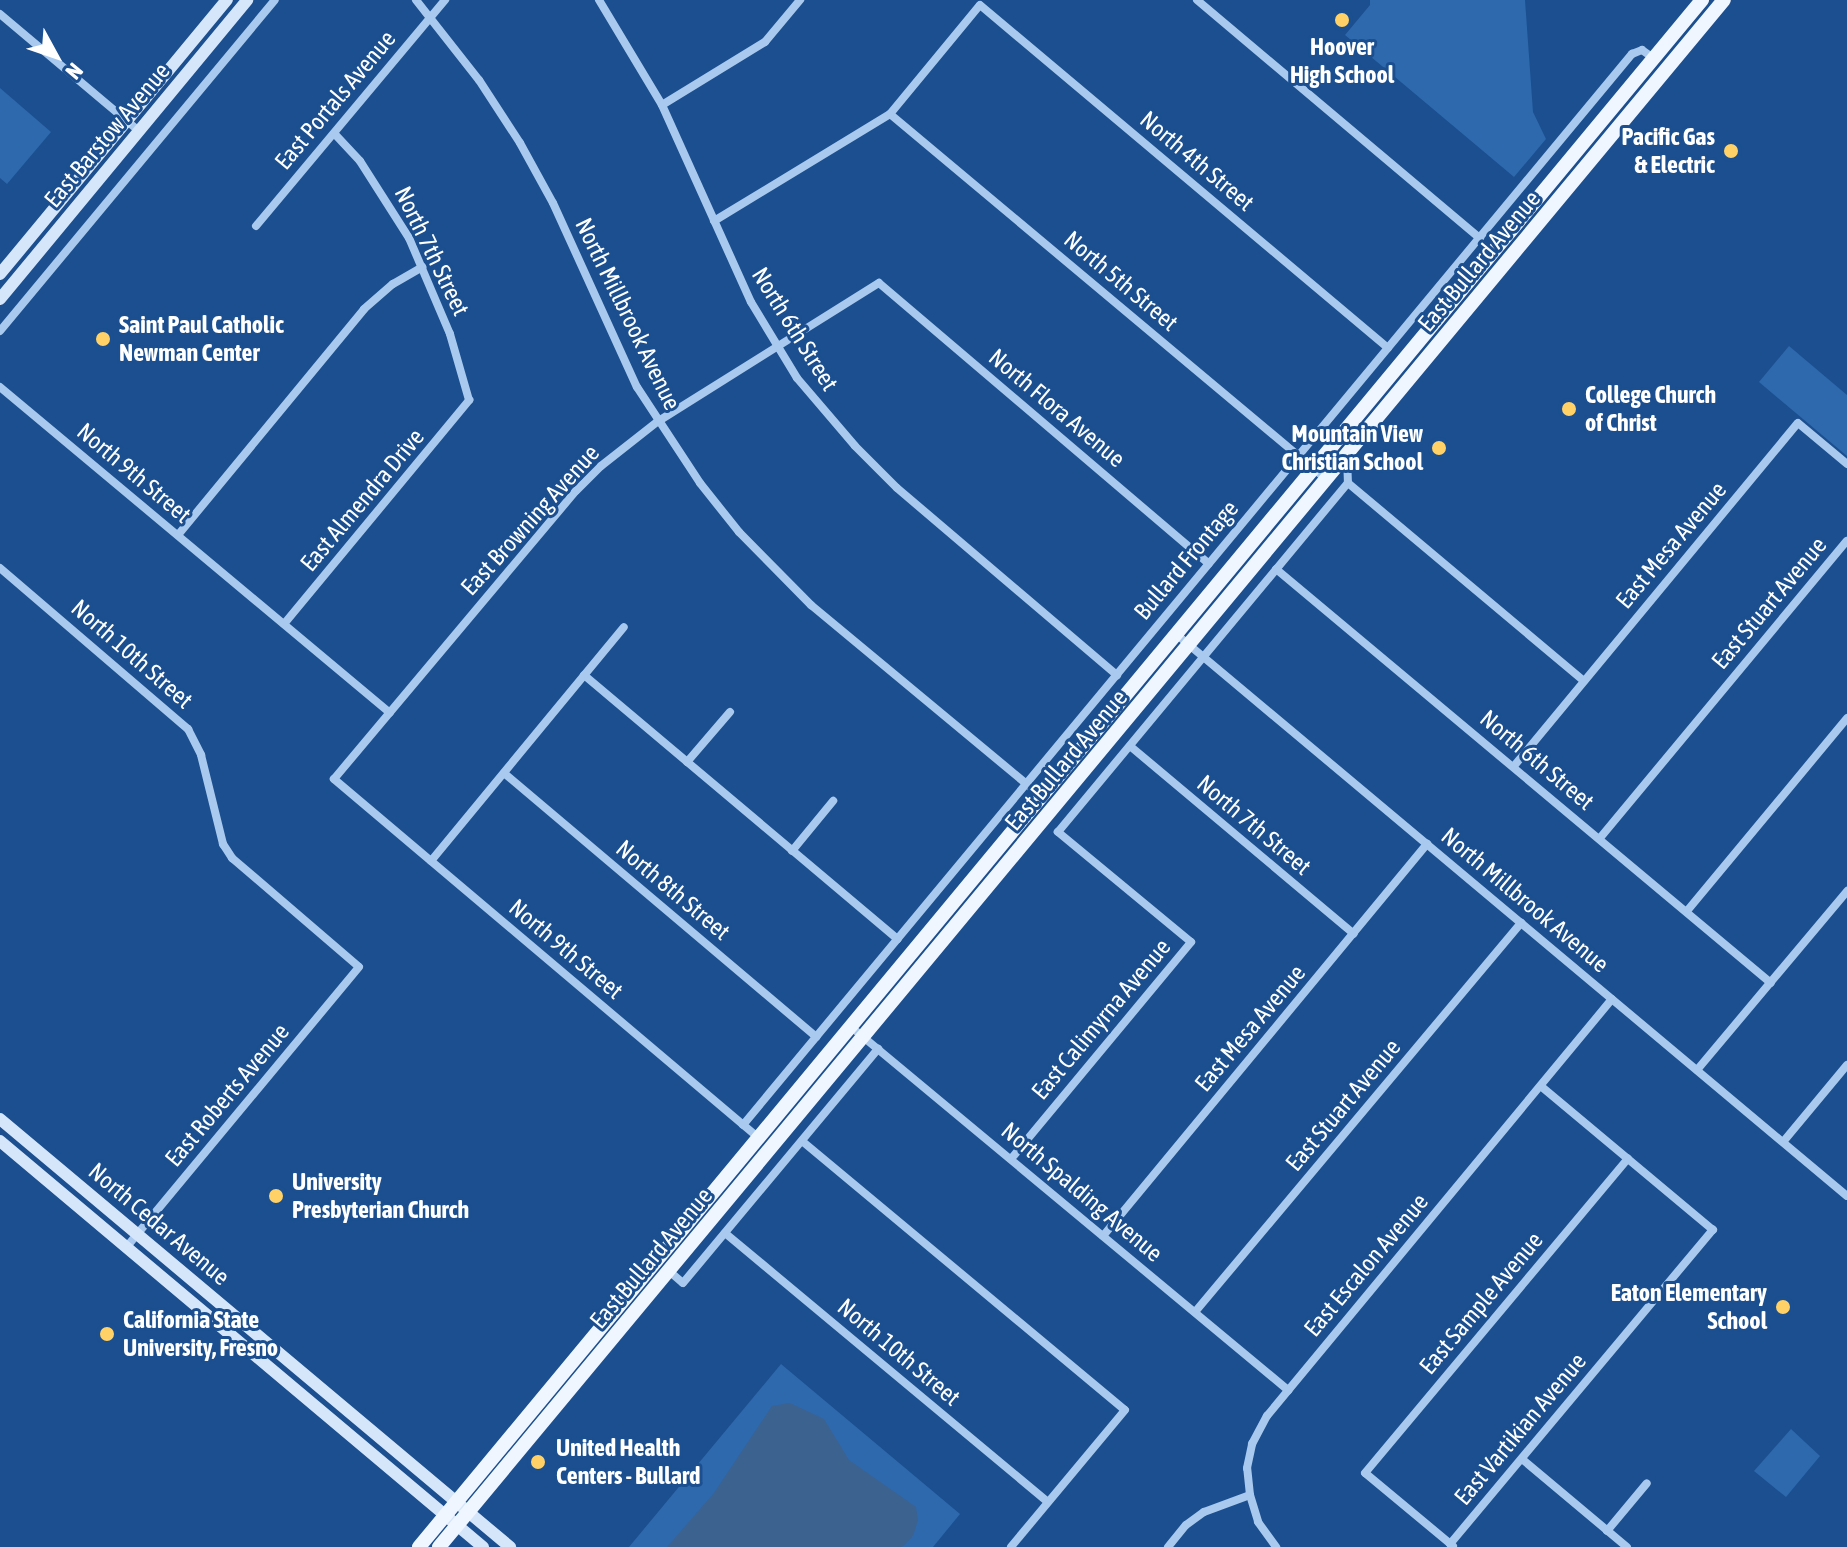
<!DOCTYPE html>
<style>
body{margin:0}
#map{position:relative;width:1847px;height:1547px;overflow:hidden;background:#1b4f8f;font-family:"Asap Condensed",sans-serif}
div>[style]{position:absolute}
.green>*{inset:0;background:#2e69ad}
.water>*{inset:0;background:#3c6290}
.minor>*{height:8px;margin:-4px;padding:0 4px;transform-origin:4px;border-radius:4px;background:#a9c9ee}
.secondary>*{height:12px;margin:-6px;padding:0 6px;transform-origin:6px;border-radius:6px;background:#d6e6fa}
.primary>*{height:14px;margin:-7px;padding:0 7px;transform-origin:7px;border-radius:7px;background:#f0f6ff}
.dots>*{width:22px;height:22px;translate:-50% -50%;box-sizing:border-box;border:4px solid #1b4f8f;border-radius:50%}
span{translate:-50% -50%;white-space:nowrap;text-align:center;line-height:1.15;-webkit-text-stroke:6px #1b4f8f;paint-order:stroke}
.poi-label{font-size:24px;color:#fff;font-weight:700}
.right{translate:-100% -50%;text-align:right}
.left{translate:0 -50%;text-align:left}
.street-label{font-size:24px;color:#fff}
.north{position:absolute;left:16px;top:16px;width:80px;height:80px;-webkit-text-stroke:6px #1b4f8f;paint-order:stroke;rotate:130deg;font-size:22px;font-weight:700;line-height:32px;text-align:center;color:#fff}
.north::after{content:'';display:block;margin:auto;width:28px;height:36px;background:#fff;clip-path:polygon(50% 0,100% 100%,50% 72%,0 100%)}
</style>
<div id="map">
<div class="green">
<div style="clip-path:polygon(1370px 0,1525px 0,1533px 112px,1546px 139px,1514px 177px,1345px 35px,1370px 5px)"></div>
<div style="clip-path:polygon(0 88px,51px 132px,7px 184px,0 178px)"></div>
<div style="clip-path:polygon(1789px 346px,1847px 395px,1847px 456px,1759px 382px)"></div>
<div style="clip-path:polygon(781px 1364px,960px 1514px,933px 1547px,629px 1547px)"></div>
<div style="clip-path:polygon(1791px 1429px,1820px 1456px,1786px 1497px,1754px 1471px)"></div>
</div>
<div class="water">
<div style="clip-path:polygon(790px 1403px,824px 1419px,849px 1460px,916px 1507px,918px 1520px,913px 1536px,902px 1547px,667px 1547px,714px 1493px,772px 1406px)"></div>
</div>
<div class="minor">
<div style="left:416px;top:0;width:102px;rotate:51.8deg"></div>
<div style="left:479px;top:80px;width:75px;rotate:56.9deg"></div>
<div style="left:520px;top:143px;width:68px;rotate:61.2deg"></div>
<div style="left:553px;top:203px;width:202px;rotate:65.5deg"></div>
<div style="left:637px;top:387px;width:115px;rotate:56.7deg"></div>
<div style="left:700px;top:483px;width:63px;rotate:51.5deg"></div>
<div style="left:739px;top:532px;width:103px;rotate:45.4deg"></div>
<div style="left:811px;top:605px;width:300px;rotate:39.7deg"></div>
<div style="left:599px;top:0;width:122px;rotate:59deg"></div>
<div style="left:662px;top:105px;width:216px;rotate:65.7deg"></div>
<div style="left:751px;top:302px;width:89px;rotate:58.8deg"></div>
<div style="left:797px;top:378px;width:89px;rotate:49.5deg"></div>
<div style="left:855px;top:446px;width:59px;rotate:45deg"></div>
<div style="left:897px;top:488px;width:289px;rotate:40.4deg"></div>
<div style="left:1197px;top:0;width:370px;rotate:40.1deg"></div>
<div style="left:0;top:14px;width:182px;rotate:40.1deg"></div>
<div style="left:662px;top:105px;width:121px;rotate:-31.5deg"></div>
<div style="left:765px;top:42px;width:55px;rotate:-50.2deg"></div>
<div style="left:890px;top:114px;width:569px;rotate:39.93deg"></div>
<div style="left:714px;top:221px;width:206px;rotate:-31.3deg"></div>
<div style="left:890px;top:114px;width:141px;rotate:-50.5deg"></div>
<div style="left:980px;top:5px;width:533px;rotate:40.05deg"></div>
<div style="left:256px;top:226px;width:295px;rotate:-50.1deg"></div>
<div style="left:0;top:331px;width:430px;rotate:-50.3deg"></div>
<div style="left:0;top:387px;width:508px;rotate:39.89deg"></div>
<div style="left:1347px;top:456px;width:27px;rotate:88deg"></div>
<div style="left:1348px;top:483px;width:308px;rotate:40deg"></div>
<div style="left:178px;top:535px;width:293px;rotate:-50.5deg"></div>
<div style="left:364px;top:309px;width:38px;rotate:-41deg"></div>
<div style="left:393px;top:284px;width:34px;rotate:-30deg"></div>
<div style="left:0;top:568px;width:248px;rotate:40.6deg"></div>
<div style="left:188px;top:729px;width:29px;rotate:63deg"></div>
<div style="left:201px;top:755px;width:92px;rotate:76.1deg"></div>
<div style="left:223px;top:844px;width:17px;rotate:57deg"></div>
<div style="left:232px;top:858px;width:167px;rotate:40.6deg"></div>
<div style="left:359px;top:967px;width:365px;rotate:129.7deg"></div>
<div style="left:1276px;top:569px;width:645px;rotate:39.91deg"></div>
<div style="left:284px;top:624px;width:291px;rotate:-50.4deg"></div>
<div style="left:469px;top:400px;width:69px;rotate:-106.1deg"></div>
<div style="left:450px;top:334px;width:104px;rotate:-113.1deg"></div>
<div style="left:409px;top:238px;width:91px;rotate:-122.5deg"></div>
<div style="left:360px;top:161px;width:38px;rotate:-133deg"></div>
<div style="left:1176px;top:634px;width:875px;rotate:39.95deg"></div>
<div style="left:584px;top:675px;width:410px;rotate:40.1deg"></div>
<div style="left:1130px;top:746px;width:292px;rotate:40deg"></div>
<div style="left:687px;top:762px;width:66px;rotate:-49.3deg"></div>
<div style="left:1514px;top:766px;width:445px;rotate:-50.4deg"></div>
<div style="left:1798px;top:423px;width:64px;rotate:39.9deg"></div>
<div style="left:504px;top:773px;width:409px;rotate:40.2deg"></div>
<div style="left:1600px;top:838px;width:386px;rotate:-50.3deg"></div>
<div style="left:792px;top:851px;width:65px;rotate:-50.6deg"></div>
<div style="left:431px;top:861px;width:303px;rotate:-50.5deg"></div>
<div style="left:1687px;top:911px;width:251px;rotate:-50.3deg"></div>
<div style="left:850px;top:1026px;width:570px;rotate:39.73deg"></div>
<div style="left:1697px;top:1070px;width:234px;rotate:-50deg"></div>
<div style="left:743px;top:1125px;width:1392px;rotate:-50.31deg"></div>
<div style="left:1632px;top:54px;width:11px;rotate:-22deg"></div>
<div style="left:1642px;top:50px;width:16px;rotate:35deg"></div>
<div style="left:760px;top:1139px;width:558px;rotate:-139.8deg"></div>
<div style="left:334px;top:779px;width:376px;rotate:-50deg"></div>
<div style="left:576px;top:491px;width:35px;rotate:-45deg"></div>
<div style="left:601px;top:466px;width:71px;rotate:-38.2deg"></div>
<div style="left:657px;top:422px;width:262px;rotate:-32.1deg"></div>
<div style="left:879px;top:283px;width:433px;rotate:40.4deg"></div>
<div style="left:802px;top:1141px;width:420px;rotate:39.8deg"></div>
<div style="left:1125px;top:1410px;width:178px;rotate:129.8deg"></div>
<div style="left:1783px;top:1142px;width:100px;rotate:-50.3deg"></div>
<div style="left:1011px;top:1159px;width:282px;rotate:-50.3deg"></div>
<div style="left:1191px;top:942px;width:173px;rotate:-140.4deg"></div>
<div style="left:1058px;top:832px;width:454px;rotate:-50.3deg"></div>
<div style="left:725px;top:1233px;width:420px;rotate:39.8deg"></div>
<div style="left:1103px;top:1236px;width:509px;rotate:-50.43deg"></div>
<div style="left:669px;top:1271px;width:18px;rotate:41deg"></div>
<div style="left:683px;top:1283px;width:305px;rotate:-50.2deg"></div>
<div style="left:1195px;top:1312px;width:508px;rotate:-50.04deg"></div>
<div style="left:1522px;top:1459px;width:137px;rotate:40deg"></div>
<div style="left:1250px;top:1495px;width:28px;rotate:73deg"></div>
<div style="left:1258px;top:1522px;width:31px;rotate:54deg"></div>
<div style="left:1607px;top:1531px;width:62px;rotate:-50.2deg"></div>
<div style="left:1450px;top:1544px;width:410px;rotate:-50.1deg"></div>
<div style="left:1713px;top:1230px;width:224px;rotate:-140.1deg"></div>
<div style="left:1453px;top:1546px;width:114px;rotate:-140.3deg"></div>
<div style="left:1365px;top:1473px;width:410px;rotate:-50.1deg"></div>
<div style="left:1168px;top:1547px;width:28px;rotate:-51deg"></div>
<div style="left:1186px;top:1525px;width:22px;rotate:-36deg"></div>
<div style="left:1204px;top:1512px;width:49px;rotate:-20.3deg"></div>
<div style="left:1250px;top:1495px;width:27px;rotate:-96deg"></div>
<div style="left:1247px;top:1468px;width:25px;rotate:-78deg"></div>
<div style="left:1252px;top:1444px;width:32px;rotate:-62deg"></div>
<div style="left:1267px;top:1416px;width:541px;rotate:-50.4deg"></div>
</div>
<div class="secondary">
<div style="left:0;top:274px;width:356px;rotate:-50.4deg"></div>
<div style="left:0;top:299px;width:388px;rotate:-50.4deg"></div>
<div style="left:0;top:1119px;width:666px;rotate:40deg"></div>
<div style="left:0;top:1141px;width:631px;rotate:40.05deg"></div>
</div>
<div class="primary">
<div style="left:419px;top:1547px;width:2010px;rotate:-50.33deg"></div>
<div style="left:439px;top:1547px;width:2011px;rotate:-50.29deg"></div>
</div>
<div class="dots">
<div style="left:1342px;top:20px;background:#ffd166"></div>
<div style="left:1731px;top:151px;background:#ffd166"></div>
<div style="left:103px;top:339px;background:#ffd166"></div>
<div style="left:1569px;top:409px;background:#ffd166"></div>
<div style="left:1439px;top:448px;background:#ffd166"></div>
<div style="left:276px;top:1196px;background:#ffd166"></div>
<div style="left:1783px;top:1307px;background:#ffd166"></div>
<div style="left:107px;top:1334px;background:#ffd166"></div>
<div style="left:538px;top:1462px;background:#ffd166"></div>
</div>
<div class="poi-label">
<span style="left:1342px;top:61px">Hoover<br>High School</span>
<span class="right" style="left:1715px;top:151px">Pacific Gas<br>&amp; Electric</span>
<span class="left" style="left:119px;top:339px">Saint Paul Catholic<br>Newman Center</span>
<span class="left" style="left:1585px;top:409px">College Church<br>of Christ</span>
<span class="right" style="left:1423px;top:448px">Mountain View<br>Christian School</span>
<span class="left" style="left:292px;top:1196px">University<br>Presbyterian Church</span>
<span class="right" style="left:1767px;top:1307px">Eaton Elementary<br>School</span>
<span class="left" style="left:123px;top:1334px">California State<br>University, Fresno</span>
<span class="left" style="left:556px;top:1462px">United Health<br>Centers - Bullard</span>
</div>
<div class="street-label">
<span style="left:335px;top:100px;rotate:-50deg">East Portals Avenue</span>
<span style="left:107px;top:135px;rotate:-50deg">East Barstow Avenue</span>
<span style="left:1197px;top:161px;rotate:40deg">North 4th Street</span>
<span style="left:432px;top:251px;rotate:64deg">North 7th Street</span>
<span style="left:1479px;top:261px;rotate:-50deg">East Bullard Avenue</span>
<span style="left:1121px;top:281px;rotate:40deg">North 5th Street</span>
<span style="left:628px;top:314px;rotate:64deg">North Millbrook Avenue</span>
<span style="left:795px;top:329px;rotate:58deg">North 6th Street</span>
<span style="left:1057px;top:408px;rotate:40deg">North Flora Avenue</span>
<span style="left:134px;top:473px;rotate:40deg">North 9th Street</span>
<span style="left:362px;top:500px;rotate:-50deg">East Almendra Drive</span>
<span style="left:530px;top:520px;rotate:-48deg">East Browning Avenue</span>
<span style="left:1671px;top:545px;rotate:-50deg">East Mesa Avenue</span>
<span style="left:1186px;top:560px;rotate:-50deg">Bullard Frontage</span>
<span style="left:1769px;top:603px;rotate:-50deg">East Stuart Avenue</span>
<span style="left:132px;top:654px;rotate:41deg">North 10th Street</span>
<span style="left:1066px;top:760px;rotate:-50deg">East Bullard Avenue</span>
<span style="left:1537px;top:760px;rotate:40deg">North 6th Street</span>
<span style="left:1254px;top:825px;rotate:40deg">North 7th Street</span>
<span style="left:673px;top:890px;rotate:40deg">North 8th Street</span>
<span style="left:1525px;top:900px;rotate:40deg">North Millbrook Avenue</span>
<span style="left:566px;top:949px;rotate:40deg">North 9th Street</span>
<span style="left:1101px;top:1019px;rotate:-50deg">East Calimyrna Avenue</span>
<span style="left:1250px;top:1028px;rotate:-50deg">East Mesa Avenue</span>
<span style="left:227px;top:1095px;rotate:-50deg">East Roberts Avenue</span>
<span style="left:1343px;top:1105px;rotate:-50deg">East Stuart Avenue</span>
<span style="left:1082px;top:1192px;rotate:40deg">North Spalding Avenue</span>
<span style="left:159px;top:1224px;rotate:40deg">North Cedar Avenue</span>
<span style="left:651px;top:1258px;rotate:-50deg">East Bullard Avenue</span>
<span style="left:1366px;top:1265px;rotate:-50deg">East Escalon Avenue</span>
<span style="left:1481px;top:1303px;rotate:-50deg">East Sample Avenue</span>
<span style="left:899px;top:1352px;rotate:40deg">North 10th Street</span>
<span style="left:1520px;top:1429px;rotate:-50deg">East Vartikian Avenue</span>
</div>
<div class="north">N</div>
</div>
